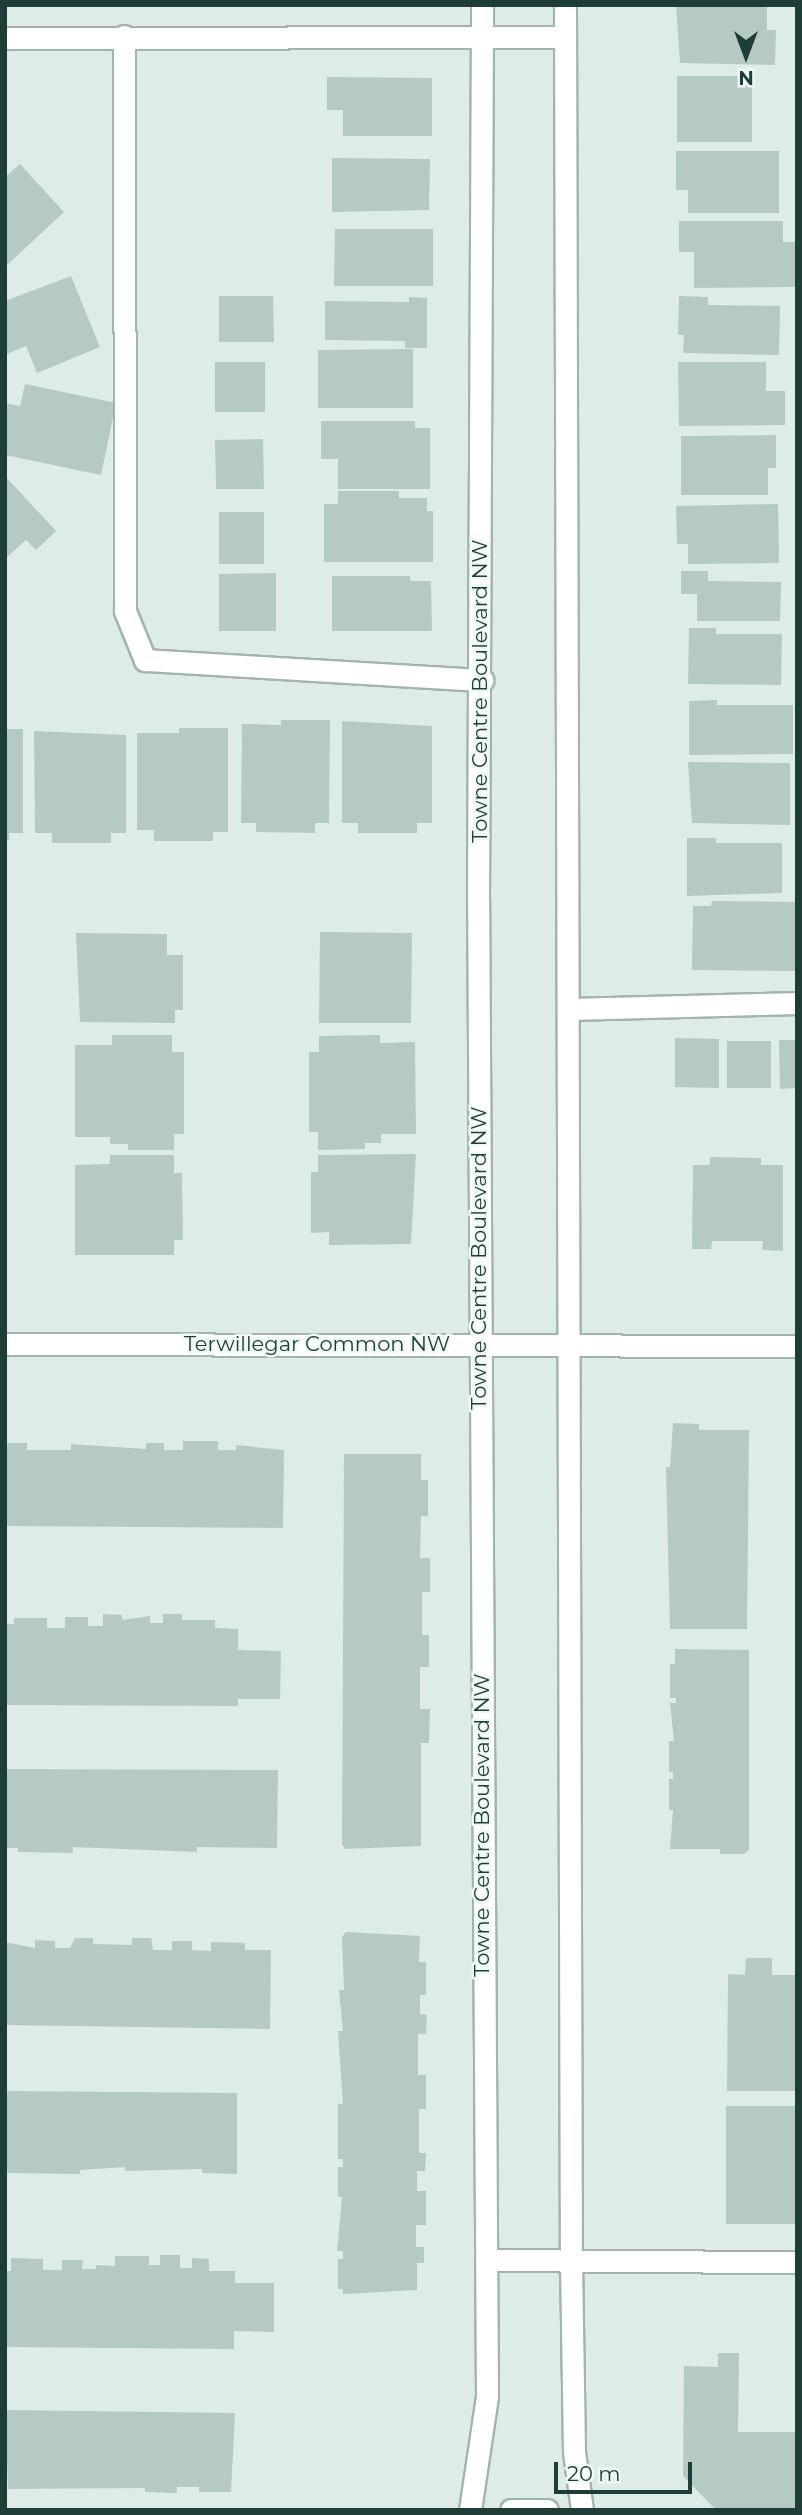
<!DOCTYPE html>
<style>
body{margin:0}
#map{position:relative;width:802px;height:2515px;overflow:hidden;background:#deece7;font-family:Montserrat,sans-serif}
div>[style]{position:absolute}
.building>*{inset:0;background:#b6cac4}
.roads{filter:drop-shadow(2px 0 #a1b4af) drop-shadow(-2px 0 #a1b4af) drop-shadow(0 2px #a1b4af) drop-shadow(0 -2px #a1b4af)}
.minor>*{height:21px;margin:-10.5px;padding:0 10.5px;transform-origin:10.5px;border-radius:10.5px;background:#fff}
span{translate:-50% -50%;white-space:nowrap;text-align:center;line-height:1.15;-webkit-text-stroke:5px #eff8f5;paint-order:stroke}
.street-label{font-size:21px;color:#1e3d38}
.frame{position:absolute;inset:0;border:7px solid #1e3d38;pointer-events:none}
.north{position:absolute;left:711px;top:21px;width:70px;height:70px;-webkit-text-stroke:5px #eff8f5;paint-order:stroke;rotate:180deg;font-size:19px;font-weight:700;line-height:28px;text-align:center;color:#1e3d38}
.north::after{content:'';display:block;margin:auto;width:24px;height:32px;background:#1e3d38;clip-path:polygon(50% 0,100% 100%,50% 72%,0 100%)}
.scale{position:absolute;left:554px;top:2462px;width:138px;height:32px;box-sizing:border-box;border:4px solid #1e3d38;border-top:0;padding-left:9px;font-size:21px;line-height:24px;white-space:nowrap;color:#1e3d38;-webkit-text-stroke:5px #eff8f5;paint-order:stroke}
</style>
<div id="map">
<div class="building">
<div style="clip-path:polygon(676px 5px,767px 5px,767px 30px,776px 30px,775px 65px,680px 63px)"></div>
<div style="clip-path:polygon(677px 76px,752px 76px,752px 142px,677px 142px)"></div>
<div style="clip-path:polygon(327px 77px,432px 78px,432px 136px,343px 136px,343px 110px,327px 110px)"></div>
<div style="clip-path:polygon(676px 151px,779px 151px,779px 213px,688px 213px,688px 190px,676px 190px)"></div>
<div style="clip-path:polygon(332px 158px,430px 159px,429px 210px,332px 212px)"></div>
<div style="clip-path:polygon(20px 164px,64px 212px,5px 267px,5px 177px)"></div>
<div style="clip-path:polygon(679px 221px,783px 221px,783px 242px,797px 242px,797px 287px,694px 288px,694px 252px,679px 252px)"></div>
<div style="clip-path:polygon(335px 229px,433px 229px,433px 286px,334px 286px)"></div>
<div style="clip-path:polygon(71px 276px,100px 347px,37px 373px,26px 346px,5px 355px,5px 301px)"></div>
<div style="clip-path:polygon(219px 296px,273px 296px,274px 342px,219px 342px)"></div>
<div style="clip-path:polygon(679px 296px,708px 297px,708px 305px,780px 306px,779px 355px,683px 353px,684px 335px,678px 335px)"></div>
<div style="clip-path:polygon(409px 297px,427px 298px,427px 348px,405px 348px,405px 341px,325px 340px,325px 301px,409px 302px)"></div>
<div style="clip-path:polygon(413px 349px,413px 408px,318px 408px,318px 350px)"></div>
<div style="clip-path:polygon(215px 362px,265px 362px,265px 412px,215px 412px)"></div>
<div style="clip-path:polygon(678px 362px,766px 362px,766px 391px,785px 391px,785px 425px,679px 426px)"></div>
<div style="clip-path:polygon(25px 384px,116px 403px,101px 475px,5px 455px,5px 403px,20px 406px)"></div>
<div style="clip-path:polygon(321px 421px,415px 421px,415px 428px,430px 428px,430px 489px,338px 489px,338px 459px,321px 459px)"></div>
<div style="clip-path:polygon(776px 435px,776px 468px,768px 468px,768px 495px,681px 495px,681px 436px)"></div>
<div style="clip-path:polygon(263px 439px,264px 489px,216px 489px,215px 440px)"></div>
<div style="clip-path:polygon(5px 476px,56px 531px,36px 550px,26px 540px,5px 559px)"></div>
<div style="clip-path:polygon(338px 491px,399px 491px,399px 498px,427px 498px,427px 511px,433px 511px,433px 562px,324px 562px,324px 504px,338px 504px)"></div>
<div style="clip-path:polygon(778px 504px,779px 563px,688px 564px,688px 544px,677px 544px,676px 506px)"></div>
<div style="clip-path:polygon(219px 512px,264px 512px,264px 564px,219px 564px)"></div>
<div style="clip-path:polygon(681px 571px,708px 571px,708px 581px,781px 582px,780px 621px,697px 621px,697px 594px,681px 594px)"></div>
<div style="clip-path:polygon(276px 573px,276px 631px,219px 631px,219px 574px)"></div>
<div style="clip-path:polygon(332px 576px,410px 576px,410px 581px,431px 581px,432px 631px,332px 631px)"></div>
<div style="clip-path:polygon(689px 628px,716px 628px,716px 634px,782px 634px,781px 685px,688px 684px)"></div>
<div style="clip-path:polygon(717px 700px,717px 705px,793px 705px,793px 754px,689px 755px,689px 701px)"></div>
<div style="clip-path:polygon(281px 720px,330px 720px,329px 823px,315px 823px,315px 833px,256px 832px,256px 823px,241px 823px,242px 724px,281px 725px)"></div>
<div style="clip-path:polygon(342px 721px,432px 726px,432px 823px,417px 823px,417px 833px,358px 833px,358px 823px,342px 823px)"></div>
<div style="clip-path:polygon(179px 728px,228px 728px,228px 832px,213px 832px,213px 841px,154px 841px,154px 830px,137px 830px,137px 733px,179px 733px)"></div>
<div style="clip-path:polygon(5px 729px,23px 729px,23px 833px,9px 833px,9px 840px,5px 840px)"></div>
<div style="clip-path:polygon(34px 731px,126px 735px,126px 833px,111px 833px,111px 843px,52px 843px,52px 833px,35px 833px)"></div>
<div style="clip-path:polygon(688px 762px,790px 763px,790px 825px,692px 823px)"></div>
<div style="clip-path:polygon(687px 838px,716px 838px,716px 843px,782px 843px,782px 893px,687px 896px)"></div>
<div style="clip-path:polygon(712px 901px,797px 902px,797px 971px,692px 970px,693px 906px,711px 906px)"></div>
<div style="clip-path:polygon(320px 932px,412px 933px,411px 1023px,319px 1023px)"></div>
<div style="clip-path:polygon(76px 933px,167px 934px,167px 955px,183px 955px,183px 1010px,175px 1010px,175px 1023px,80px 1022px)"></div>
<div style="clip-path:polygon(112px 1035px,172px 1035px,172px 1052px,184px 1052px,184px 1134px,174px 1134px,174px 1150px,128px 1150px,128px 1144px,110px 1144px,110px 1137px,75px 1137px,75px 1045px,112px 1045px)"></div>
<div style="clip-path:polygon(380px 1035px,380px 1043px,415px 1042px,416px 1134px,381px 1134px,381px 1143px,365px 1143px,365px 1149px,318px 1150px,318px 1132px,309px 1132px,309px 1052px,319px 1052px,319px 1036px)"></div>
<div style="clip-path:polygon(675px 1038px,719px 1039px,719px 1088px,675px 1087px)"></div>
<div style="clip-path:polygon(779px 1040px,797px 1040px,797px 1088px,780px 1089px)"></div>
<div style="clip-path:polygon(727px 1041px,771px 1041px,771px 1088px,727px 1088px)"></div>
<div style="clip-path:polygon(416px 1154px,411px 1244px,329px 1245px,329px 1232px,311px 1233px,311px 1172px,318px 1172px,318px 1155px)"></div>
<div style="clip-path:polygon(110px 1155px,174px 1155px,174px 1173px,182px 1173px,183px 1240px,174px 1240px,174px 1255px,75px 1255px,75px 1165px,110px 1164px)"></div>
<div style="clip-path:polygon(710px 1157px,761px 1158px,761px 1165px,783px 1165px,783px 1251px,762px 1250px,763px 1241px,712px 1241px,711px 1249px,692px 1249px,693px 1165px,710px 1165px)"></div>
<div style="clip-path:polygon(673px 1423px,699px 1424px,699px 1430px,749px 1430px,747px 1629px,670px 1629px,666px 1467px,670px 1467px)"></div>
<div style="clip-path:polygon(183px 1441px,218px 1441px,218px 1450px,236px 1450px,236px 1445px,284px 1450px,283px 1528px,5px 1526px,5px 1443px,27px 1443px,27px 1450px,71px 1450px,71px 1444px,146px 1449px,146px 1443px,164px 1443px,164px 1450px,183px 1450px)"></div>
<div style="clip-path:polygon(344px 1454px,421px 1454px,421px 1480px,428px 1480px,428px 1516px,421px 1516px,420px 1558px,430px 1558px,430px 1592px,422px 1592px,422px 1635px,429px 1635px,429px 1667px,420px 1667px,420px 1709px,430px 1709px,429px 1743px,421px 1743px,421px 1846px,345px 1849px,342px 1844px)"></div>
<div style="clip-path:polygon(103px 1614px,122px 1615px,122px 1620px,150px 1616px,150px 1623px,163px 1623px,163px 1614px,182px 1614px,182px 1620px,215px 1620px,215px 1628px,238px 1629px,238px 1650px,281px 1651px,280px 1699px,238px 1699px,238px 1706px,5px 1705px,5px 1624px,14px 1624px,14px 1618px,47px 1618px,47px 1628px,65px 1628px,65px 1617px,88px 1617px,88px 1626px,103px 1626px)"></div>
<div style="clip-path:polygon(675px 1649px,749px 1650px,749px 1850px,744px 1854px,720px 1854px,720px 1849px,670px 1849px,673px 1810px,669px 1810px,669px 1779px,673px 1779px,673px 1772px,669px 1772px,669px 1741px,674px 1741px,670px 1703px,676px 1703px,676px 1698px,670px 1698px,670px 1664px,675px 1664px)"></div>
<div style="clip-path:polygon(5px 1769px,278px 1770px,277px 1848px,197px 1847px,197px 1852px,73px 1847px,73px 1853px,18px 1852px,18px 1848px,5px 1848px)"></div>
<div style="clip-path:polygon(346px 1932px,420px 1936px,419px 1962px,426px 1962px,426px 1995px,420px 1995px,420px 2014px,427px 2015px,426px 2034px,418px 2034px,418px 2075px,426px 2075px,426px 2109px,419px 2109px,419px 2153px,426px 2153px,425px 2171px,417px 2171px,417px 2191px,426px 2191px,426px 2225px,416px 2225px,416px 2247px,424px 2247px,424px 2263px,417px 2263px,417px 2290px,343px 2294px,343px 2289px,338px 2289px,338px 2259px,343px 2259px,343px 2251px,337px 2251px,342px 2197px,338px 2197px,338px 2167px,343px 2167px,343px 2159px,338px 2159px,338px 2104px,343px 2104px,338px 2031px,343px 2031px,339px 1990px,344px 1990px,342px 1937px)"></div>
<div style="clip-path:polygon(75px 1938px,93px 1938px,93px 1944px,132px 1945px,132px 1938px,151px 1938px,153px 1950px,172px 1950px,172px 1941px,192px 1941px,192px 1950px,211px 1951px,211px 1942px,245px 1943px,245px 1950px,271px 1950px,270px 2029px,5px 2025px,5px 1942px,35px 1948px,35px 1940px,55px 1941px,55px 1948px,70px 1948px)"></div>
<div style="clip-path:polygon(746px 1958px,772px 1958px,772px 1975px,797px 1975px,797px 2091px,727px 2091px,728px 1974px,745px 1975px)"></div>
<div style="clip-path:polygon(5px 2091px,237px 2093px,237px 2174px,202px 2173px,202px 2169px,125px 2171px,125px 2167px,80px 2170px,80px 2174px,5px 2173px)"></div>
<div style="clip-path:polygon(726px 2106px,797px 2106px,797px 2224px,726px 2224px)"></div>
<div style="clip-path:polygon(160px 2255px,180px 2255px,180px 2268px,192px 2268px,192px 2258px,209px 2259px,209px 2271px,235px 2271px,235px 2283px,274px 2283px,274px 2332px,234px 2331px,234px 2349px,5px 2347px,5px 2271px,11px 2271px,11px 2258px,43px 2259px,43px 2270px,62px 2270px,62px 2260px,83px 2260px,82px 2269px,96px 2269px,96px 2265px,115px 2266px,115px 2256px,149px 2256px,149px 2265px,160px 2265px)"></div>
<div style="clip-path:polygon(718px 2353px,739px 2353px,738px 2432px,797px 2432px,797px 2510px,716px 2510px,683px 2476px,684px 2366px,718px 2367px)"></div>
<div style="clip-path:polygon(5px 2410px,235px 2413px,231px 2492px,199px 2492px,199px 2487px,177px 2487px,177px 2493px,145px 2492px,145px 2488px,8px 2489px)"></div>
</div>
<div class="roads">
<div class="minor">
<div style="left:565px;top:5px;width:2255px;rotate:89.85deg"></div>
<div style="left:571px;top:2260px;width:192px;rotate:89.1deg"></div>
<div style="left:574px;top:2452px;width:59px;rotate:82.1deg"></div>
<div style="left:124px;top:36px;width:575px;rotate:89.9deg"></div>
<div style="left:125px;top:611px;width:53px;rotate:67.8deg"></div>
<div style="left:145px;top:660px;width:338px;rotate:3.4deg"></div>
<div style="left:5px;top:38px;width:560px;rotate:-0.1deg"></div>
<div style="left:571px;top:1009px;width:226px;rotate:-1.5deg"></div>
<div style="left:5px;top:1344px;width:792px;rotate:0.14deg"></div>
<div style="left:487px;top:2260px;width:310px;rotate:0.4deg"></div>
<div style="left:470px;top:2510px;width:115px;rotate:-81.5deg"></div>
<div style="left:487px;top:2396px;width:1497px;rotate:-90.34deg"></div>
<div style="left:478px;top:899px;width:894px;rotate:-89.74deg"></div>
<div style="left:511px;top:2510px;width:36px"></div>
</div>
</div>
<div class="street-label">
<span style="left:480px;top:691px;rotate:-90deg">Towne Centre Boulevard NW</span>
<span style="left:479px;top:1258px;rotate:-90deg">Towne Centre Boulevard NW</span>
<span style="left:317px;top:1344px">Terwillegar Common NW</span>
<span style="left:482px;top:1825px;rotate:-90deg">Towne Centre Boulevard NW</span>
</div>
<div class="frame"></div>
<div class="north">N</div>
<div class="scale">20 m</div>
</div>
